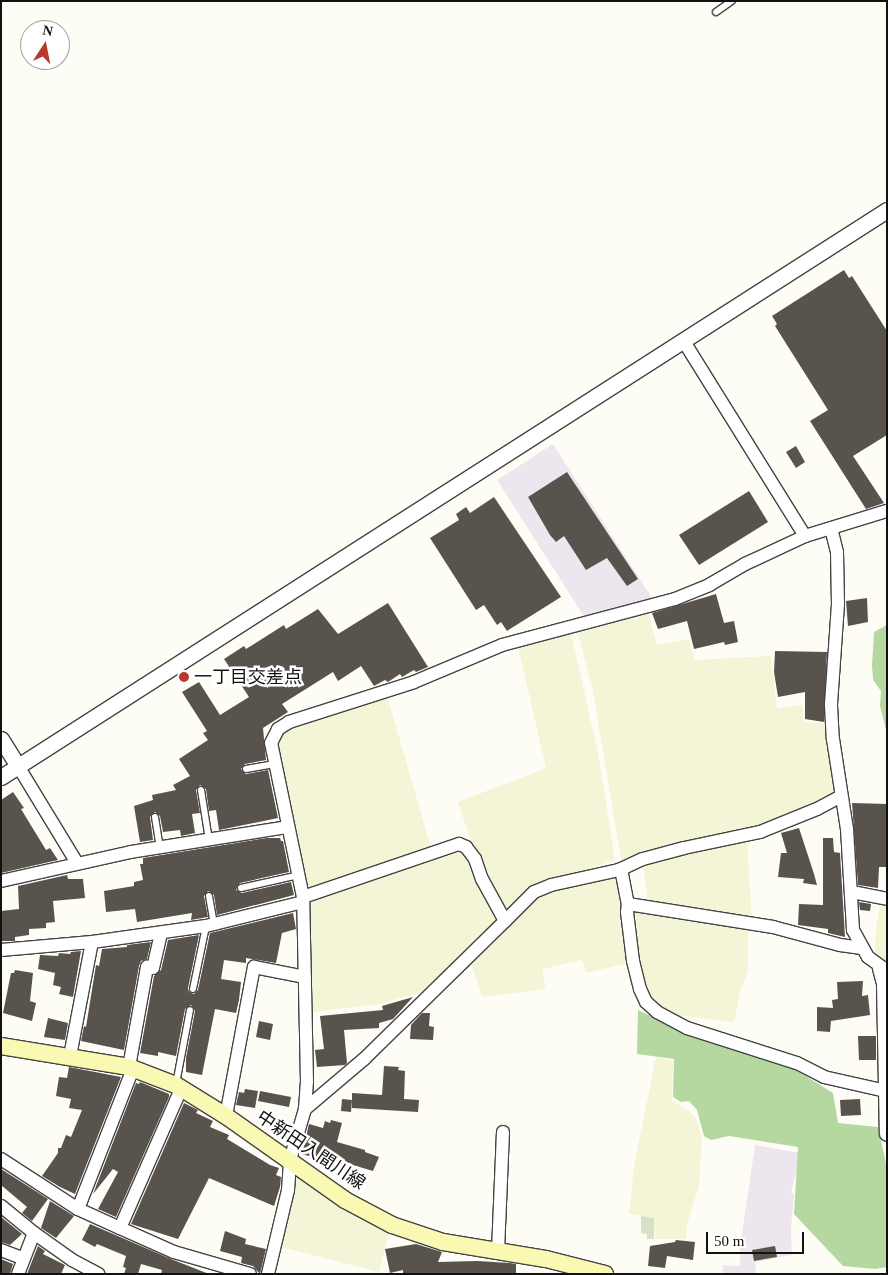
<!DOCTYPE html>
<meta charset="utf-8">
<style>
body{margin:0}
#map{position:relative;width:888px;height:1275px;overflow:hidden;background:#fefdf5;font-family:"Times New Roman","Noto Sans JP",serif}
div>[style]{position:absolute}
.industrial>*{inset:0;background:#eee6ee}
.farmland>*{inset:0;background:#f4f4d6}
.forest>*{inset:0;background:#b4d8a0}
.cemetery>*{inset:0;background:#d6e1c6}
.building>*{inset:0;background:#59534e}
.roads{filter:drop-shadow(1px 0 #444) drop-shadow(-1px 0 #444) drop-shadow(0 1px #444) drop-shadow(0 -1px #444)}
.service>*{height:6px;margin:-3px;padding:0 3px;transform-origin:3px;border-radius:3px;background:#fff}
.minor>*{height:12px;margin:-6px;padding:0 6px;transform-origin:6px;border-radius:6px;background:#fff}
.tertiary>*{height:15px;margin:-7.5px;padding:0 7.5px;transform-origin:7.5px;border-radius:7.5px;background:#fff}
.secondary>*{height:16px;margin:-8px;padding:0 8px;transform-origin:8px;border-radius:8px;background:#faf9b4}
.dots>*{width:14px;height:14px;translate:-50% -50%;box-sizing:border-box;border:2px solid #fff;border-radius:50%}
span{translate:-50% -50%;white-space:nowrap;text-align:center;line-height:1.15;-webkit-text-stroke:5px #fff;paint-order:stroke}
.poi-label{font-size:18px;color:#111}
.left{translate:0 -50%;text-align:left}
.street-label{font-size:18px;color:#111}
.frame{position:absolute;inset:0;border:2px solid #111;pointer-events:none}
.north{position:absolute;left:20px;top:20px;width:50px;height:50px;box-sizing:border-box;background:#fff;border:1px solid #a0a0a0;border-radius:50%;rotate:11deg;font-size:14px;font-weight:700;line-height:20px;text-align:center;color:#111}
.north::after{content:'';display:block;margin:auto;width:18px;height:22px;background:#ba362f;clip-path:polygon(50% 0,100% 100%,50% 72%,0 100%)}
.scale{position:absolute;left:706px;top:1232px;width:98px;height:22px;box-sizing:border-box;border:2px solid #111;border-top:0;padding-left:6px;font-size:15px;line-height:18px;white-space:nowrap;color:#111;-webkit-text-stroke:4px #fff;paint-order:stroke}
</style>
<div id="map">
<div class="industrial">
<div style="clip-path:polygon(553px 444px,654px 601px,585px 618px,497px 480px)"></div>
<div style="clip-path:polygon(755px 1145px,801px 1153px,791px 1193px,794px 1194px,791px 1229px,792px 1255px,755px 1262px,756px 1274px,722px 1274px,723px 1265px,740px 1266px,740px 1247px)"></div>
</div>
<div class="farmland">
<div style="clip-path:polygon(648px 612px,657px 645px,689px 639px,695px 660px,771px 656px,777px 708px,803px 705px,803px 722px,825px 723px,836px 788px,830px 795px,777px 820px,748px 829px,673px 844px,621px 860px,593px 691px,577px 630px)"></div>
<div style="clip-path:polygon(571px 632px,599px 758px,615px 860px,532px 887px,523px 893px,510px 908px,506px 909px,500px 903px,481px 855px,470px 839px,458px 802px,546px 768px,518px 647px)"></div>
<div style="clip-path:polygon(387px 695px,431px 848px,310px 888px,305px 883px,276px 744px,277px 737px,294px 725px)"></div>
<div style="clip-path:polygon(747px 842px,752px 919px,648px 902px,643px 864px,660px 858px)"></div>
<div style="clip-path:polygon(459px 852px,466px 854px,498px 918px,496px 924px,423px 992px,379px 1004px,313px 1012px,307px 904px,312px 900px)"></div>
<div style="clip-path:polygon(608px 877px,615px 880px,623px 914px,630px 959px,627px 963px,586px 973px,582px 960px,542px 969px,546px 989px,482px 997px,471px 963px,534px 899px,543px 894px)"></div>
<div style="clip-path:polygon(881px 903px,887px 904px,887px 964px,875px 956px,876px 926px)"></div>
<div style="clip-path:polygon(635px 911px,748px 930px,748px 971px,740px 992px,735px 1019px,731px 1022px,664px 1013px,648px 995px,640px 969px,632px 914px)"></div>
<div style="clip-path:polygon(656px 1057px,673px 1061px,672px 1100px,695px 1116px,702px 1138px,699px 1186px,687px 1224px,686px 1239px,655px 1239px,654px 1218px,629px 1214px,634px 1165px)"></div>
<div style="clip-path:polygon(293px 1173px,389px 1230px,379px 1272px,281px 1247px,291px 1204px)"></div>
</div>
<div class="forest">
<div style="clip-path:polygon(887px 625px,887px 734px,880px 706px,881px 691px,873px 680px,872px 665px,874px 632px)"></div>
<div style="clip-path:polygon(638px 1010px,686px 1033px,788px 1065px,833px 1093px,838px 1123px,878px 1127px,887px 1168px,887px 1267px,875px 1269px,843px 1266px,794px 1214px,798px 1147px,729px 1136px,711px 1140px,704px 1136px,697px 1110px,689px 1101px,681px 1102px,673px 1097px,674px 1059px,637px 1054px)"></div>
</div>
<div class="cemetery">
<div style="clip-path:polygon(641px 1216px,654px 1218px,654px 1239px,647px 1239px,647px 1234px,641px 1233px)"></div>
</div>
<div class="building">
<div style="clip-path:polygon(844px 270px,849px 278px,852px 276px,887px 331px,887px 435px,853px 456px,884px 503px,866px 509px,810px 421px,828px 410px,775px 326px,777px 324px,772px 316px)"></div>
<div style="clip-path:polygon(796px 446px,805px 462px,796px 468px,786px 452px)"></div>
<div style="clip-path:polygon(567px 472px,638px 579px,627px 586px,607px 558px,586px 570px,564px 536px,556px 542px,550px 535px,528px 497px)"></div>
<div style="clip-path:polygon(749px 491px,768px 522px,699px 565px,679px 535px)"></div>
<div style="clip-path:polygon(494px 497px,561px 597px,507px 631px,501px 622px,497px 625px,484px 605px,476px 610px,430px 538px,459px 520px,456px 514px,466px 507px,470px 513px)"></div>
<div style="clip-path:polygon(716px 594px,724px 623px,734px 621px,738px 642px,725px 645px,724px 642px,694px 649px,687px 621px,658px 629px,652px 613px)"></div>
<div style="clip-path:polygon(867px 598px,868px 622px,848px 626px,846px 601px)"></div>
<div style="clip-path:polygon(388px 603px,428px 667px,416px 672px,414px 670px,402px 677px,400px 674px,388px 682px,385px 680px,374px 686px,361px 666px,338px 681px,333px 672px,282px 704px,288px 712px,263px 728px,266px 760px,245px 764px,241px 769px,246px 774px,268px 770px,278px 818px,219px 830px,216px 810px,209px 811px,206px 789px,200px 785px,196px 790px,200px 813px,192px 814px,195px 833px,181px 836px,180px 830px,163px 832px,160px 816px,155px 812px,150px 817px,153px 840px,140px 842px,134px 806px,153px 800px,152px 795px,176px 790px,173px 785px,190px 776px,179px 759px,208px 740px,203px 733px,207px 731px,182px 692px,199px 682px,220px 715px,249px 697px,224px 659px,244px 646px,246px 649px,284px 625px,286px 629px,318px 609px,338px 634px)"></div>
<div style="clip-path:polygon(775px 651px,827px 652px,824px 722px,805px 719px,805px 692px,778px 697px,774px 672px)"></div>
<div style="clip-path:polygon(13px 792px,24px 808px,21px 809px,46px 850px,50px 848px,58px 860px,1px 873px,1px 800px)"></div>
<div style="clip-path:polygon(852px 803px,887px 804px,887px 867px,879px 867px,878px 888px,858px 885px)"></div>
<div style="clip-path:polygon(799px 828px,814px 874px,817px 885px,803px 883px,804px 879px,778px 877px,781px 853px,787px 853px,781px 833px)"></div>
<div style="clip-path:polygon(267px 838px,280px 838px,281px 841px,283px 841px,289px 872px,240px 883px,236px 890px,242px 893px,291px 882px,294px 895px,217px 915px,214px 895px,208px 891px,204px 896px,208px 917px,191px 920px,192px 913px,137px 922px,135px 909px,106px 912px,104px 891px,134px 886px,134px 882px,143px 880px,140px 864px,143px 864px,143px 858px)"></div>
<div style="clip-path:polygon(823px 838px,833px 838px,834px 852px,840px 853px,845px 937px,828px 933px,828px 929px,798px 925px,799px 904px,823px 905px)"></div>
<div style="clip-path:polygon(67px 875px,68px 879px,83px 879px,85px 898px,53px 901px,55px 922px,46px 923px,46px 928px,29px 929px,29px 935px,15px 937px,15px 941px,1px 941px,1px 911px,19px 909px,18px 886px)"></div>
<div style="clip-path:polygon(859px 902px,871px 904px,870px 911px,860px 910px)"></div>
<div style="clip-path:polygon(293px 913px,296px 929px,282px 933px,276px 963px,246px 958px,246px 963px,224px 960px,221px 979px,241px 982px,239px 1000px,236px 1013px,215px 1009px,202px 1075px,186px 1072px,186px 1058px,195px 1011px,191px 1005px,185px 1009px,176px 1056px,158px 1052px,158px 1056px,140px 1053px,154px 976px,161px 970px,168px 940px,199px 935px,188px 988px,189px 992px,194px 994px,198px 990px,210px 933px)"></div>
<div style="clip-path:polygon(151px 942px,147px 959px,141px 961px,139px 966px,124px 1050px,81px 1041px,84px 1026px,86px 1027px,96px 965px,99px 966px,102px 949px,127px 947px,127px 945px)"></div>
<div style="clip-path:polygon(81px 951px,73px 997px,59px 994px,61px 987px,53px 985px,55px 973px,38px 969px,40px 955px,58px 956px,59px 953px,70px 954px,71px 952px)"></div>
<div style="clip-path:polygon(15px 970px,33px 973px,30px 1001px,36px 1003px,32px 1021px,3px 1013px,11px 973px,14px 973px)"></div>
<div style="clip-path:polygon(863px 981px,862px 996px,868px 995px,870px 1015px,831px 1021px,830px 1032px,817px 1031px,817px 1007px,833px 1008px,832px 1000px,838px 999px,837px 982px)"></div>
<div style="clip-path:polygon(413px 997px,393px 1019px,379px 1023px,379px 1028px,344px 1030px,347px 1063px,345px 1065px,317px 1067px,315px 1050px,324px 1049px,320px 1016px,383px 1010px,382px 1006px)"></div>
<div style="clip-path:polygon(422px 1013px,430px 1013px,429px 1026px,434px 1027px,433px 1040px,410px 1039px,411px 1025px)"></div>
<div style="clip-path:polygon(48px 1018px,68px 1023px,65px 1040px,44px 1037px)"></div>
<div style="clip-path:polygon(259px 1021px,273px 1024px,270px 1040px,256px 1037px)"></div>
<div style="clip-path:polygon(858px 1036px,876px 1036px,876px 1060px,859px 1060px)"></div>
<div style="clip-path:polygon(384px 1066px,399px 1067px,398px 1070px,405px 1071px,404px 1099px,419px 1100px,418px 1112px,352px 1108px,352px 1093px,382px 1095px)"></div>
<div style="clip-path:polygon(69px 1067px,121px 1077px,75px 1194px,60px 1187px,42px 1176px,58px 1153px,58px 1148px,61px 1148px,66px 1135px,71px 1137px,82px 1110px,69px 1108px,71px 1099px,56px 1096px,59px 1077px,67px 1078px)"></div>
<div style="clip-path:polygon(140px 1082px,169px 1094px,169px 1097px,116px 1217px,98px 1209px,118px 1172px,113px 1169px,93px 1194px,136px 1083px,139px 1084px)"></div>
<div style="clip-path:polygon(245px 1089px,258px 1091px,255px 1108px,236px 1105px,239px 1092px,244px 1093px)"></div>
<div style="clip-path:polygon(260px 1091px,291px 1097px,289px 1107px,258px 1101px)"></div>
<div style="clip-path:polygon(342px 1099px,352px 1100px,351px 1112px,341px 1111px)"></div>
<div style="clip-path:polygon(860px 1099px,861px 1115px,841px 1116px,840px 1100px)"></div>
<div style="clip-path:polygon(184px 1103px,198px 1110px,196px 1113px,213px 1121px,210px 1127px,229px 1135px,227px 1139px,270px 1165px,279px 1168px,276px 1175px,281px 1177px,280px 1187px,274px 1206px,209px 1178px,178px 1239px,131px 1224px)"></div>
<div style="clip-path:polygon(331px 1120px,342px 1123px,337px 1142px,365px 1150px,365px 1152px,379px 1157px,373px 1171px,326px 1157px,326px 1161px,302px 1154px,309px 1124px,323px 1128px,325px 1121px,330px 1123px)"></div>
<div style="clip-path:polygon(1px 1169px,48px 1199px,32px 1221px,22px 1213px,27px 1207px,1px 1185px)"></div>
<div style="clip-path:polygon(50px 1201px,74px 1216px,56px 1238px,41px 1228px)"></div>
<div style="clip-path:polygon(1px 1217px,22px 1234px,10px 1245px,1px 1242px)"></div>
<div style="clip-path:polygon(90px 1224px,171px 1259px,209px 1274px,161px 1274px,162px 1270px,141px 1264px,138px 1274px,124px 1274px,126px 1268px,123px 1267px,126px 1256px,97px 1244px,95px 1247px,82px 1240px)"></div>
<div style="clip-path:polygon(225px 1231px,246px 1239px,245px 1244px,266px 1249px,260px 1274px,253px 1266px,241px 1263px,242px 1257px,220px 1251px)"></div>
<div style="clip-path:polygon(676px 1240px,695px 1242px,693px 1260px,667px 1256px,665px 1268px,648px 1266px,650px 1246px,675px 1242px)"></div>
<div style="clip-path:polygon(416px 1244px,442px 1252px,438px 1262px,477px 1261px,510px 1263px,516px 1264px,516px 1274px,403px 1274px,403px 1270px,390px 1273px,385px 1249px)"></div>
<div style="clip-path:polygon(38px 1246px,45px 1251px,43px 1254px,65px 1265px,61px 1274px,27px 1274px)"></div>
<div style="clip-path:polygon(775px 1246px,777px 1257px,754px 1261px,752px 1250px)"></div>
<div style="clip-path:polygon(1px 1259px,13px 1264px,10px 1274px,1px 1274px)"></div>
</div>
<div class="roads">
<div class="service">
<div style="left:716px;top:12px;width:19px;rotate:-35deg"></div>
<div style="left:246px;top:769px;width:29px;rotate:-10deg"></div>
<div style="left:201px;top:790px;width:51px;rotate:80.9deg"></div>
<div style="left:155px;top:817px;width:30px;rotate:81deg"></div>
<div style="left:241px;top:888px;width:59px;rotate:-12.6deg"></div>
<div style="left:209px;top:896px;width:28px;rotate:80deg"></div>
<div style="left:193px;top:989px;width:64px;rotate:-78.3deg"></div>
<div style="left:176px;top:1084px;width:75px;rotate:-79.3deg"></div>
</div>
<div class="minor">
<div style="left:683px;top:340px;width:231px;rotate:58.1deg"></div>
<div style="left:831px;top:528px;width:25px;rotate:76deg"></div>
<div style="left:837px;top:552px;width:52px;rotate:88.9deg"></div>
<div style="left:838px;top:604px;width:101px;rotate:94deg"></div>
<div style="left:831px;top:705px;width:34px;rotate:87deg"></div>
<div style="left:833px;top:739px;width:91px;rotate:81.2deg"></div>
<div style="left:847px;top:829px;width:101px;rotate:86.6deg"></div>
<div style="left:853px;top:930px;width:31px;rotate:61deg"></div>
<div style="left:868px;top:957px;width:24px;rotate:36deg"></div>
<div style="left:18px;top:766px;width:114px;rotate:58.7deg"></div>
<div style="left:621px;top:869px;width:36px;rotate:79deg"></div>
<div style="left:628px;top:904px;width:147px;rotate:9deg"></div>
<div style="left:773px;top:927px;width:69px;rotate:15deg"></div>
<div style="left:840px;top:945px;width:22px;rotate:8deg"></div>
<div style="left:1px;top:881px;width:133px;rotate:-12.6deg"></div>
<div style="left:131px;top:852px;width:158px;rotate:-9.1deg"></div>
<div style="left:852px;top:892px;width:36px;rotate:11deg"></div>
<div style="left:303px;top:897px;width:165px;rotate:-18.8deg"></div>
<div style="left:459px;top:844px;width:8px;rotate:23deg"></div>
<div style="left:466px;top:847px;width:15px;rotate:53deg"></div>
<div style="left:475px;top:859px;width:21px;rotate:71deg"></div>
<div style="left:482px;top:879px;width:48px;rotate:61.3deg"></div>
<div style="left:505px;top:921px;width:41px;rotate:-45deg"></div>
<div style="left:534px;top:892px;width:18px;rotate:-22deg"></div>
<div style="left:551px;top:885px;width:70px;rotate:-12.4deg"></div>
<div style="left:619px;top:870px;width:26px;rotate:-25deg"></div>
<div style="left:643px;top:859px;width:42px;rotate:-15deg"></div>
<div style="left:684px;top:848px;width:78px;rotate:-11.9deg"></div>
<div style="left:760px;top:832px;width:61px;rotate:-22deg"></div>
<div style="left:817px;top:809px;width:27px;rotate:-28deg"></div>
<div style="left:628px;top:904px;width:8px;rotate:97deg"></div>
<div style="left:627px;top:912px;width:49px;rotate:83deg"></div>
<div style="left:633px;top:961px;width:29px;rotate:76deg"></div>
<div style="left:640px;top:989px;width:14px;rotate:65deg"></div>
<div style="left:646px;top:1002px;width:15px;rotate:42deg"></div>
<div style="left:657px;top:1012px;width:34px;rotate:28deg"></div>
<div style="left:687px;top:1028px;width:115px;rotate:17.7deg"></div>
<div style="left:797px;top:1063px;width:30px;rotate:27deg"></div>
<div style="left:824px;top:1077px;width:64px;rotate:12.7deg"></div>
<div style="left:1px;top:950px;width:91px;rotate:-5deg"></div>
<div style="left:92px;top:942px;width:115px;rotate:-8deg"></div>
<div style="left:206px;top:926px;width:100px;rotate:-13.9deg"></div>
<div style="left:70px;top:1056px;width:116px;rotate:-79.1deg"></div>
<div style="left:129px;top:1067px;width:102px;rotate:-79.8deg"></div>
<div style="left:147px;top:967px;width:6px;rotate:9deg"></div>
<div style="left:153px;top:968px;width:36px;rotate:-77deg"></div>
<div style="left:305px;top:1109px;width:77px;rotate:-40.3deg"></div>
<div style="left:364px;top:1059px;width:197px;rotate:-44.4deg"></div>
<div style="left:226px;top:1116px;width:152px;rotate:-79.4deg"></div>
<div style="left:254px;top:967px;width:52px;rotate:11.1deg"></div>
<div style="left:1px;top:1159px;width:92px;rotate:33deg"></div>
<div style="left:78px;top:1209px;width:46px;rotate:24.3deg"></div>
<div style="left:120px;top:1228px;width:152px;rotate:-66.3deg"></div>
<div style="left:1px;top:1206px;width:43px;rotate:39.3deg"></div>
<div style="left:34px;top:1233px;width:47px;rotate:35.4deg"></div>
<div style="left:72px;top:1260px;width:30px;rotate:28deg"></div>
<div style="left:78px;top:1209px;width:150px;rotate:-68.6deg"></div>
<div style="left:120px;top:1228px;width:59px;rotate:24deg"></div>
<div style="left:174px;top:1252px;width:79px;rotate:16.1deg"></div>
<div style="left:1px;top:1250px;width:22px;rotate:21deg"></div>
<div style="left:498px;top:1251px;width:119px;rotate:-87.6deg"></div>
<div style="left:18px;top:1274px;width:44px;rotate:-68.7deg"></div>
<div style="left:268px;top:1274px;width:86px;rotate:-76.6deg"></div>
<div style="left:288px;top:1190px;width:30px;rotate:-86deg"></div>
<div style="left:290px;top:1160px;width:53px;rotate:-73.6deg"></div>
<div style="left:305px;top:1109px;width:27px;rotate:-86deg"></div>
<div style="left:307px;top:1082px;width:185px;rotate:-91.2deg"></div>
<div style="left:303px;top:897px;width:157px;rotate:-101.7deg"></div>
<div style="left:271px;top:743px;width:16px;rotate:-63deg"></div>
<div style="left:278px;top:729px;width:13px;rotate:-32deg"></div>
<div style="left:289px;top:722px;width:131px;rotate:-17.7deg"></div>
<div style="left:414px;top:682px;width:95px;rotate:-22.8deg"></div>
<div style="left:502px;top:645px;width:179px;rotate:-14.9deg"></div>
<div style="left:675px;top:599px;width:37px;rotate:-22deg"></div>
<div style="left:709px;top:585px;width:42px;rotate:-30.3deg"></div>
<div style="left:745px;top:564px;width:66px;rotate:-25deg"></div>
<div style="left:805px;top:536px;width:86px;rotate:-17deg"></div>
</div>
<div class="tertiary">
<div style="left:1px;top:739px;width:32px;rotate:58deg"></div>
<div style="left:1px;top:777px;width:1052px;rotate:-32.62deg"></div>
<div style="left:880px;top:968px;width:16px;rotate:75deg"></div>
<div style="left:884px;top:983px;width:150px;rotate:88.9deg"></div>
</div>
<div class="secondary">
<div style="left:1px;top:1046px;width:130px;rotate:9.3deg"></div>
<div style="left:129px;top:1067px;width:50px;rotate:21deg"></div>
<div style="left:176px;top:1085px;width:59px;rotate:31.8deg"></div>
<div style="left:226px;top:1116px;width:146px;rotate:35.2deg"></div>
<div style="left:345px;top:1200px;width:53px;rotate:28deg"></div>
<div style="left:392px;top:1225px;width:54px;rotate:18.4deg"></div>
<div style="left:443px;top:1242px;width:104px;rotate:9.4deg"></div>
<div style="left:546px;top:1259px;width:61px;rotate:14.3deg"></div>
</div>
</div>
<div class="dots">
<div style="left:184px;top:677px;background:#ba362f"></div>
</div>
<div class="poi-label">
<span class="left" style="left:194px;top:677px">一丁目交差点</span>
</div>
<div class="street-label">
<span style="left:311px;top:1150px;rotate:34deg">中新田入間川線</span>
</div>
<div class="frame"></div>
<div class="north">N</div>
<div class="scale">50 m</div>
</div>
